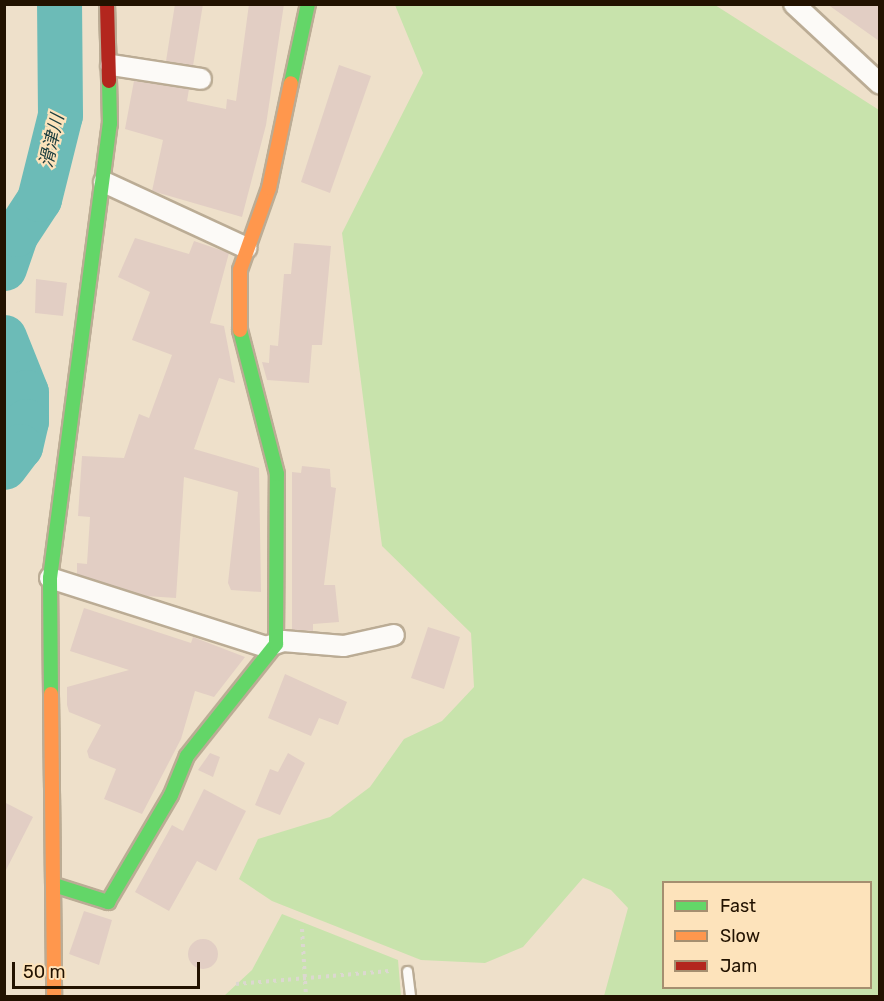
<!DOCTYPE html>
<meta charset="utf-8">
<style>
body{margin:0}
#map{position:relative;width:884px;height:1001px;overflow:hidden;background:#eee0ca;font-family:Rubik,"Noto Sans JP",sans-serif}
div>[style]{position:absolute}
.green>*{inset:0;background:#c8e3ac}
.river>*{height:45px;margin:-22.5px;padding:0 22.5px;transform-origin:22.5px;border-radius:22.5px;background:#6cbbb7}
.building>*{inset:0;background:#e2cec4}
.round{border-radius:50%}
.path>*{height:4px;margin-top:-2px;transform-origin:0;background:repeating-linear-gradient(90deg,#dcd8d0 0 3px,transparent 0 7.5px)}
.roads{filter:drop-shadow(2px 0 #bbac95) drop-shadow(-2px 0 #bbac95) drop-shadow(0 2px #bbac95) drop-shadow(0 -2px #bbac95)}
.lane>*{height:9px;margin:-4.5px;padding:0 4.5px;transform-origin:4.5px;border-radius:4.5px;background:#fcfaf7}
.street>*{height:20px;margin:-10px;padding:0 10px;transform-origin:10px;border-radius:10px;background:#fcfaf7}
.fast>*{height:14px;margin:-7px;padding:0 7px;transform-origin:7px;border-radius:7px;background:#63d668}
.slow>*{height:14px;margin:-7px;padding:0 7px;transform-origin:7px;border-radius:7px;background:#ff974d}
.jam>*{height:14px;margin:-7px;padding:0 7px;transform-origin:7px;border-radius:7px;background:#b3261e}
span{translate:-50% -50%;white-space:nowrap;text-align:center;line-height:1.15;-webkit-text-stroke:4.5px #fde3bb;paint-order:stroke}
.water-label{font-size:18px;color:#193b3d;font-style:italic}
.frame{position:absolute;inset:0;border:6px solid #221200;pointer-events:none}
.legend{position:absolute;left:662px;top:881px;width:210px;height:108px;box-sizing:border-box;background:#fde3bb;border:2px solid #a58f70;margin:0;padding:8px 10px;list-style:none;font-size:18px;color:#221200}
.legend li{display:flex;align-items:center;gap:12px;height:30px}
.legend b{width:30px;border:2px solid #a58f70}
.scale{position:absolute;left:12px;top:962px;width:188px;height:27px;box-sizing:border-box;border:3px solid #221200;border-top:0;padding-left:8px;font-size:18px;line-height:21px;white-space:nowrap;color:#221200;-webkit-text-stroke:4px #fde3bb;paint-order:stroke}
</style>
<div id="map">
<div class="green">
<div style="clip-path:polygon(evenodd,395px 5px,715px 5px,879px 110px,879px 996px,604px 996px,628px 908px,611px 890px,583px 878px,523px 947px,485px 963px,421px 960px,272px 901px,239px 879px,258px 839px,330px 817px,370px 787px,404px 739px,442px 721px,474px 687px,471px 633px,382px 546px,342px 233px,423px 73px,395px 5px,664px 882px,870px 882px,870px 988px,664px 988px,664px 882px)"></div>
<div style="clip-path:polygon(282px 914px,398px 960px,401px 996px,224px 996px,252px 970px)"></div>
</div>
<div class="river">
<div style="left:4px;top:268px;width:36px;rotate:-71deg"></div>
<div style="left:16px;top:234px;width:42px;rotate:-56.7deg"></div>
<div style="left:39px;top:199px;width:87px;rotate:-76deg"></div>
<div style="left:60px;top:115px;width:111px;rotate:-90.5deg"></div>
<div style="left:4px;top:337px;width:59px;rotate:68.2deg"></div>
<div style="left:26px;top:392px;width:29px;rotate:90deg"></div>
<div style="left:26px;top:421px;width:26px;rotate:103deg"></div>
<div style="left:20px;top:446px;width:26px;rotate:127deg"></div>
</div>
<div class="building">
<div style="clip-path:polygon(175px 4px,203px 4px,193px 66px,166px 61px)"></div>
<div style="clip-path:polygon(249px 4px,284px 4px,266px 125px,242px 217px,152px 191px,163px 140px,125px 129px,134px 81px,189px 89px,187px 101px,226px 109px,227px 99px,236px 101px)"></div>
<div style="clip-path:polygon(827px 4px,879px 4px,879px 41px)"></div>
<div style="clip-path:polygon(339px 65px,371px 76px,330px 193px,301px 182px)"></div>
<div style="clip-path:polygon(135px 238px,189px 254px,194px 241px,229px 253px,210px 323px,224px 326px,235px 383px,219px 378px,194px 449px,259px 468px,261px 592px,231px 590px,228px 583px,238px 492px,184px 477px,176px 598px,146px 596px,77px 574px,77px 563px,87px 564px,90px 517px,78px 516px,82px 456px,124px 458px,139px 414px,149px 418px,172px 355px,132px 340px,150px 292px,118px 277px)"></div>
<div style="clip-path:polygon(294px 243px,331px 246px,322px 345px,312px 345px,309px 383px,267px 380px,262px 362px,269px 363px,270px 345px,278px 346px,284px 274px,291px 274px)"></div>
<div style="clip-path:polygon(36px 279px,67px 283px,63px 316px,35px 313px)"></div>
<div style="clip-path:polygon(302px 466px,330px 469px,331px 487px,336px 488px,324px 585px,335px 585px,339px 622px,313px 624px,313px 631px,292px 630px,292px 472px,301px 473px)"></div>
<div style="clip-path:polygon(84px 608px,191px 643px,193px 637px,245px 657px,214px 697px,195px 691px,181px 739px,142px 814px,104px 799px,116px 769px,89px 758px,87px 751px,101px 725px,69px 712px,67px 705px,67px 687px,129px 670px,70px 651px)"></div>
<div style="clip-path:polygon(428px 627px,460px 637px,444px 689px,411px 678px)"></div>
<div style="clip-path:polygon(285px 674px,347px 702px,338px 725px,319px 718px,311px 736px,268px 718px)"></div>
<div style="clip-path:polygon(210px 753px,220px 757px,213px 777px,198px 770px)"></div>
<div style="clip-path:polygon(288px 753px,305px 763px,280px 815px,255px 805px,270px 769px,278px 772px)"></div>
<div style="clip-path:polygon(204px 789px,246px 811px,216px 871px,197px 861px,169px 911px,135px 892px,172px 825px,183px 831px)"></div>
<div style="clip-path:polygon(4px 802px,33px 817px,4px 874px)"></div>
<div style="clip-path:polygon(84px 911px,112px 920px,99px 965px,69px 954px)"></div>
<div class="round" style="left:188px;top:939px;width:30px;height:30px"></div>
</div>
<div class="path">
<div style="left:302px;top:929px;width:67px;rotate:86.6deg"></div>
<div style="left:236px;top:984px;width:157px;rotate:-4.8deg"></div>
</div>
<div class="roads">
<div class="lane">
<div style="left:407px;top:971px;width:25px;rotate:83deg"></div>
</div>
<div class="street">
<div style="left:794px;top:4px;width:117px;rotate:42.9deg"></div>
<div style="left:111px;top:65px;width:91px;rotate:8.8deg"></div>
<div style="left:104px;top:182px;width:157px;rotate:24.8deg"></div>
<div style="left:50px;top:578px;width:227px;rotate:17.7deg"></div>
<div style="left:266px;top:647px;width:18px;rotate:-19deg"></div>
<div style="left:283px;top:641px;width:61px;rotate:4.7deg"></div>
<div style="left:344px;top:646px;width:51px;rotate:-12.4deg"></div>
</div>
<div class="fast">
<div style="left:291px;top:83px;width:81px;rotate:-77.9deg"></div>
<div style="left:51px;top:694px;width:116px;rotate:-90.5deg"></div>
<div style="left:50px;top:578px;width:458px;rotate:-82.5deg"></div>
<div style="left:110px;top:124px;width:43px;rotate:-91.3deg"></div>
<div style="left:54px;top:885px;width:57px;rotate:17.5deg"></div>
<div style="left:108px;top:902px;width:124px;rotate:-59.5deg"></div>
<div style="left:171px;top:795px;width:42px;rotate:-67.7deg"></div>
<div style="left:187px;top:756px;width:143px;rotate:-51.5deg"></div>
<div style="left:276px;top:644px;width:170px;rotate:-89.7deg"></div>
<div style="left:277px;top:474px;width:149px;rotate:-104.4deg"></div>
</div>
<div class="slow">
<div style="left:240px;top:330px;width:60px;rotate:-90deg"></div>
<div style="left:240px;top:270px;width:87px;rotate:-70.5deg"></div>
<div style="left:269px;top:188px;width:107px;rotate:-78.2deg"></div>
<div style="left:51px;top:694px;width:302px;rotate:89.4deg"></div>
</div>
<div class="jam">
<div style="left:107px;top:4px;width:77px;rotate:88.5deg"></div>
</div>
</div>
<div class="water-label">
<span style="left:52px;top:141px;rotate:-77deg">滑津川</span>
</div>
<div class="frame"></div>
<ul class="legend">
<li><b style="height:8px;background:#63d668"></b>Fast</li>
<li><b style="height:8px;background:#ff974d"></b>Slow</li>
<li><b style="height:8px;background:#b3261e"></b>Jam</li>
</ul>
<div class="scale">50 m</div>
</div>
